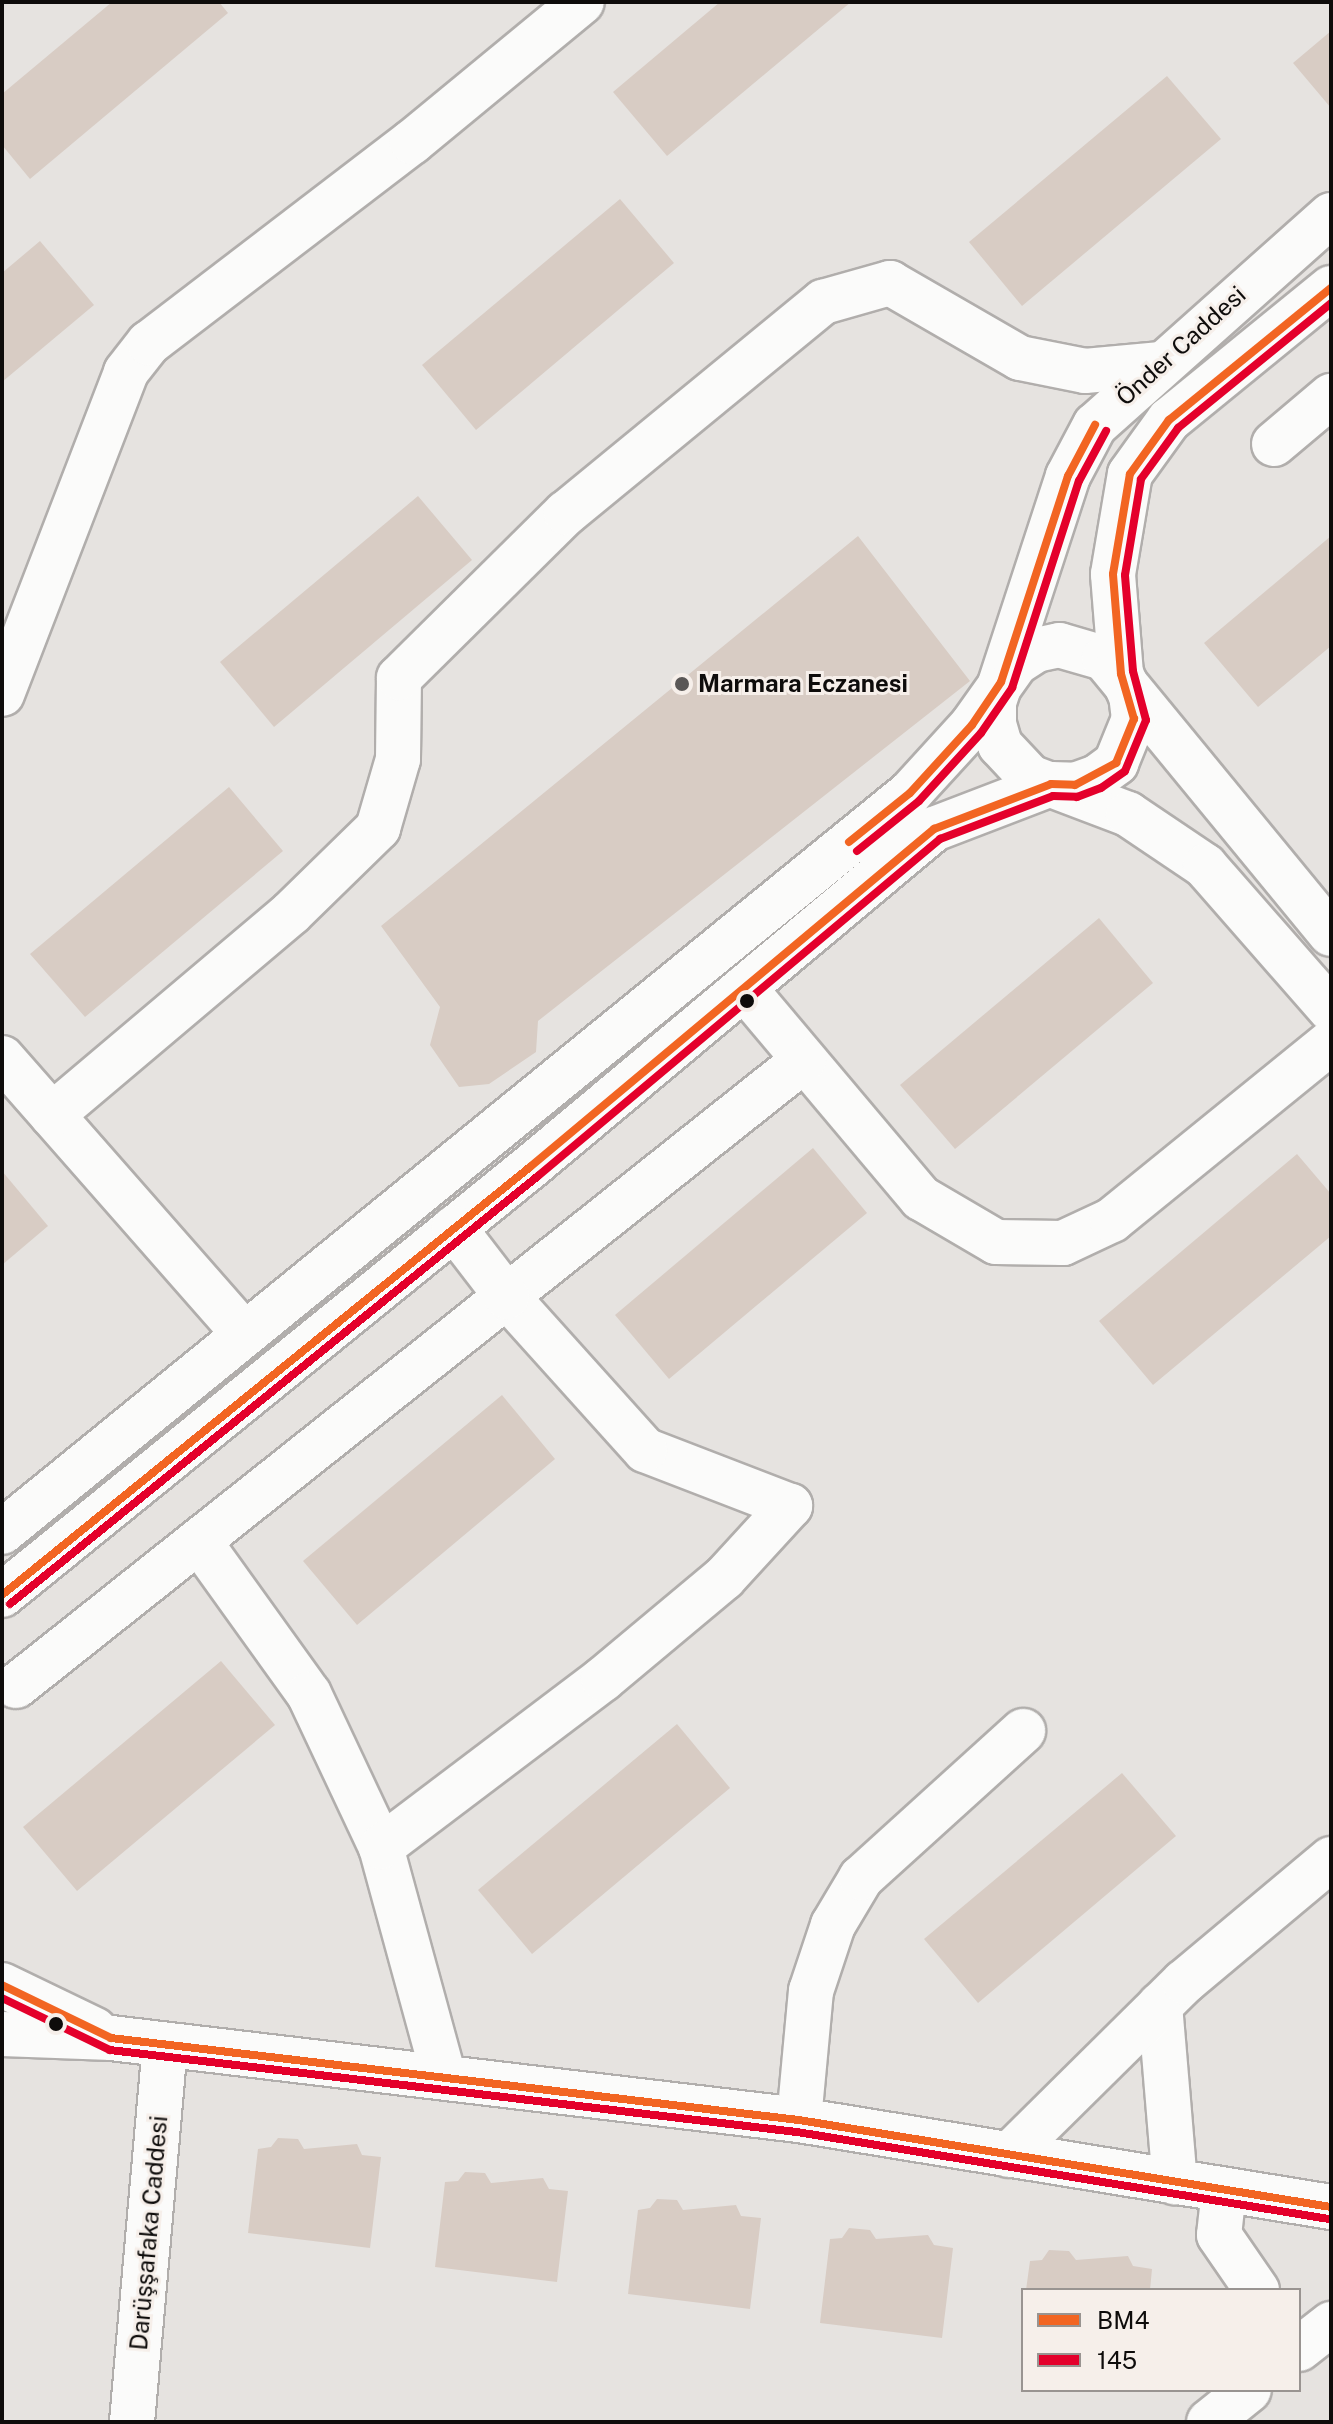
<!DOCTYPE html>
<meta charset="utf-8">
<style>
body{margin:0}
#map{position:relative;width:1333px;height:2424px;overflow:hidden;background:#e6e3e0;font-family:"Public Sans",sans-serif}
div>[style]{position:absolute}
.building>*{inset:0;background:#d8ccc4}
.roads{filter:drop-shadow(2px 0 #b1aeac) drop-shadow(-2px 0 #b1aeac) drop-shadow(0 2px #b1aeac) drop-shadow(0 -2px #b1aeac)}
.minor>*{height:44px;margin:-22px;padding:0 22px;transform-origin:22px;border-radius:22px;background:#fbfbfa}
.bus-1>*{height:8px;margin:-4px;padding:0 4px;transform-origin:4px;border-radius:4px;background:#f26522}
.bus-2>*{height:8px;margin:-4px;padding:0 4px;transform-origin:4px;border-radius:4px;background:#e4002b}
.dots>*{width:22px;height:22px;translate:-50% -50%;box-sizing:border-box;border:4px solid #f6efea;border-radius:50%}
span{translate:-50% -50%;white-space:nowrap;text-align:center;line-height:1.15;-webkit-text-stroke:6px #f6efea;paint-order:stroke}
.street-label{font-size:24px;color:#0e0c0b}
.poi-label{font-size:24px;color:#0e0c0b;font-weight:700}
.left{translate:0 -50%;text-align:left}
.frame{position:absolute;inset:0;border:4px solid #0e0c0b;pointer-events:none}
.legend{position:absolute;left:1021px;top:2288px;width:280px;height:104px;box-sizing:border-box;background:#f6efea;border:2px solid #999491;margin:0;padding:10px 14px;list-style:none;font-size:24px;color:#0e0c0b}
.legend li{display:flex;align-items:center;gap:16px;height:40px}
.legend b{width:40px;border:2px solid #999491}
</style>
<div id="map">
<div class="building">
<div style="clip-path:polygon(112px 2px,219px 2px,228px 13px,30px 179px,2px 145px,2px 94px)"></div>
<div style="clip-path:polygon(720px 2px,851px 2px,667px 156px,613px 92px)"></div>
<div style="clip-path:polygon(1331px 31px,1331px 108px,1293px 63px)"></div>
<div style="clip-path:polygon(1167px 76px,1221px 139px,1022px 306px,969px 242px)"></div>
<div style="clip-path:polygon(620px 199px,674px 263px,476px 430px,422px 365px)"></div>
<div style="clip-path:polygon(40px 241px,94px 305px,2px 382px,2px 273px)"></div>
<div style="clip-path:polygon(418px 496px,472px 560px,274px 727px,220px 662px)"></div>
<div style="clip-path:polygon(858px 536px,970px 681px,538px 1021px,536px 1052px,489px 1084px,459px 1087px,430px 1045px,440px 1007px,381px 926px)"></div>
<div style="clip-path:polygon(1331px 536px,1331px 646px,1258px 707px,1204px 643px)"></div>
<div style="clip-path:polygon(229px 787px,283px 851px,85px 1017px,30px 954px)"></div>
<div style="clip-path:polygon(1099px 918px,1153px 983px,955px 1149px,900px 1085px)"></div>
<div style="clip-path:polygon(813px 1148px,867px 1213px,669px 1379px,615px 1315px)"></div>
<div style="clip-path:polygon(1297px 1154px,1331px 1194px,1331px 1236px,1153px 1385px,1099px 1321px)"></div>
<div style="clip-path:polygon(2px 1171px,48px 1226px,2px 1265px)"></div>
<div style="clip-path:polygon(502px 1395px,555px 1459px,357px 1625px,303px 1561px)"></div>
<div style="clip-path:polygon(221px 1661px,275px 1725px,77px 1891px,23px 1827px)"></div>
<div style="clip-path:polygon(677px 1724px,730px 1788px,532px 1954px,478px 1890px)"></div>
<div style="clip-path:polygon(1122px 1773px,1176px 1836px,978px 2003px,924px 1939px)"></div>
<div style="clip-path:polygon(278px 2138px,298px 2139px,304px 2149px,357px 2144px,362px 2155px,381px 2157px,370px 2248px,248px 2233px,258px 2149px,271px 2147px)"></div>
<div style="clip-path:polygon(465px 2172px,485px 2173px,491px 2183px,543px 2178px,549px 2189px,568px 2191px,557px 2282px,435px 2267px,445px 2182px,458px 2181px)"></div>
<div style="clip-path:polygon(657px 2199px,677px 2200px,683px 2210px,736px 2205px,741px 2216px,761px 2218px,750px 2309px,628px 2294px,638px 2210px,650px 2208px)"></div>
<div style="clip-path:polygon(849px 2228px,870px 2230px,876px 2239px,928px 2235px,934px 2245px,953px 2248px,942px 2338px,820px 2323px,830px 2239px,842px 2238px)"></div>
<div style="clip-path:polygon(1049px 2250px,1069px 2251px,1076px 2260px,1128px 2256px,1133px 2266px,1152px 2269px,1150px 2290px,1026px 2290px,1030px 2261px,1042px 2260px)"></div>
</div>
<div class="roads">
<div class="minor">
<div style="left:1331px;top:215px;width:316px;rotate:138.3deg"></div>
<div style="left:1095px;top:425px;width:58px;rotate:117.9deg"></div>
<div style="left:1068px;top:476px;width:238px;rotate:108.1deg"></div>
<div style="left:994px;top:702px;width:22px;rotate:90deg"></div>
<div style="left:994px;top:724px;width:22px;rotate:74deg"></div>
<div style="left:1000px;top:745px;width:44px;rotate:46.8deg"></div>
<div style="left:1030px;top:777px;width:105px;rotate:20.7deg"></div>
<div style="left:1128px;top:814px;width:93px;rotate:34deg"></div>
<div style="left:1205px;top:866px;width:191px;rotate:48.8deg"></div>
<div style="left:1274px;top:444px;width:75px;rotate:-40.1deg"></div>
<div style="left:2px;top:694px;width:345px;rotate:-68.9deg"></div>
<div style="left:126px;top:372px;width:37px;rotate:-52deg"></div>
<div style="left:149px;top:343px;width:331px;rotate:-37.4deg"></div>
<div style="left:412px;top:142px;width:220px;rotate:-39.5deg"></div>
<div style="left:744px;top:988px;width:275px;rotate:49.9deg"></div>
<div style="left:921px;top:1198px;width:87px;rotate:30.4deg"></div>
<div style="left:996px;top:1242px;width:67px;rotate:0.9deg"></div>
<div style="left:1063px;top:1243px;width:54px;rotate:-25.1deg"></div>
<div style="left:1112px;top:1220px;width:282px;rotate:-39.1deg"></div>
<div style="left:2px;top:1058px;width:365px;rotate:48.7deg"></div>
<div style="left:52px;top:1115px;width:313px;rotate:-40.2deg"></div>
<div style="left:291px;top:913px;width:122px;rotate:-44.3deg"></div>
<div style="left:378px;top:828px;width:72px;rotate:-73.8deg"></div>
<div style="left:398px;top:759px;width:81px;rotate:-89.3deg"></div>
<div style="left:399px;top:678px;width:235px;rotate:-44.7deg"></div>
<div style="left:566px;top:513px;width:333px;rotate:-39.4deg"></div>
<div style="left:823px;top:302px;width:70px;rotate:-15.8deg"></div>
<div style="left:890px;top:283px;width:150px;rotate:30deg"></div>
<div style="left:1020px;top:358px;width:66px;rotate:11.3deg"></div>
<div style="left:1085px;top:371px;width:74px;rotate:-5.4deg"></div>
<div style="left:2px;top:1532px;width:1171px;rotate:-39.14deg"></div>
<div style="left:910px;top:793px;width:92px;rotate:-47.6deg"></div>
<div style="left:972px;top:725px;width:76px;rotate:-54.6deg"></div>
<div style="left:1016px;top:663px;width:24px;rotate:-33deg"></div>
<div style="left:1036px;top:650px;width:24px;rotate:-12deg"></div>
<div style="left:1059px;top:645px;width:47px;rotate:16.1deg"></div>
<div style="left:1104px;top:658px;width:357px;rotate:50.6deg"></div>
<div style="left:199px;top:1541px;width:188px;rotate:54.3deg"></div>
<div style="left:309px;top:1694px;width:169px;rotate:64.8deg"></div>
<div style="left:381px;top:1847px;width:238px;rotate:74.7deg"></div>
<div style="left:2px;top:1595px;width:680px;rotate:-39.03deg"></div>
<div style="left:530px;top:1167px;width:527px;rotate:-39.92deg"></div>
<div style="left:934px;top:829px;width:125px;rotate:-21deg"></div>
<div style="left:1051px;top:784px;width:24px;rotate:2deg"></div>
<div style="left:1075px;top:785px;width:23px;rotate:-20deg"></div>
<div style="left:1097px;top:777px;width:24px;rotate:-36deg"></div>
<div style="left:1116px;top:763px;width:48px;rotate:-67.8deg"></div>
<div style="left:1134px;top:719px;width:23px;rotate:-97deg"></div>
<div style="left:1131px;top:696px;width:24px;rotate:-114deg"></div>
<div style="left:1121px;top:674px;width:100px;rotate:-94.6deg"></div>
<div style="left:1113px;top:574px;width:101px;rotate:-80.4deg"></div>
<div style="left:1130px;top:474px;width:67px;rotate:-54.2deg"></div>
<div style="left:1169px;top:420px;width:209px;rotate:-39.2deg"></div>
<div style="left:16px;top:1686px;width:1006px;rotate:-38.46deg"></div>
<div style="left:381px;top:1847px;width:278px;rotate:-37.1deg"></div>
<div style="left:603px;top:1679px;width:158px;rotate:-39.9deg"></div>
<div style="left:724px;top:1578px;width:98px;rotate:-47.5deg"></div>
<div style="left:790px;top:1506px;width:155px;rotate:-158.9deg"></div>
<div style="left:645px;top:1450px;width:206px;rotate:-132deg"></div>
<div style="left:507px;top:1297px;width:87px;rotate:-127.5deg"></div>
<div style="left:2px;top:1985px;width:103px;rotate:25.8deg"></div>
<div style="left:1160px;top:2005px;width:178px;rotate:85.2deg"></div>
<div style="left:2px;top:2034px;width:109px;rotate:2.1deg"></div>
<div style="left:111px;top:2038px;width:693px;rotate:6.8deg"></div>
<div style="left:799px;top:2120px;width:539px;rotate:9.29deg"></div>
<div style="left:799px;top:2120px;width:130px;rotate:-84.7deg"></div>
<div style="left:811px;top:1991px;width:70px;rotate:-71.6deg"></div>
<div style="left:833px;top:1925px;width:55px;rotate:-59.2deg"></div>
<div style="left:861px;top:1878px;width:219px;rotate:-42.2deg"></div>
<div style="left:1009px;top:2155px;width:246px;rotate:-44.7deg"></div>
<div style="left:1184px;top:1982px;width:192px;rotate:-39.9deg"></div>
<div style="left:1224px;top:2190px;width:45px;rotate:96.3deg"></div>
<div style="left:1219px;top:2235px;width:67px;rotate:55.4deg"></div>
<div style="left:1299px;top:2349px;width:41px;rotate:-38deg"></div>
<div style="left:132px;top:2422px;width:379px;rotate:-85deg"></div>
<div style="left:1209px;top:2422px;width:51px;rotate:-38.7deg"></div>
</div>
</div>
<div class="bus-1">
<div style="left:849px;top:842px;width:78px;rotate:-38.8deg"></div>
<div style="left:910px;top:793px;width:92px;rotate:-47.6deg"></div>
<div style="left:972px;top:725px;width:52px;rotate:-56deg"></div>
<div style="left:1001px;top:682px;width:217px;rotate:-72deg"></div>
<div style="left:1068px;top:476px;width:58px;rotate:-62.1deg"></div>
<div style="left:2px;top:1595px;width:680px;rotate:-39.03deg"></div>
<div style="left:530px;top:1167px;width:527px;rotate:-39.92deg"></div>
<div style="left:934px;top:829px;width:125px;rotate:-21deg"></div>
<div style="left:1051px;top:784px;width:24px;rotate:2deg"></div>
<div style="left:1075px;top:785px;width:47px;rotate:-28.2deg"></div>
<div style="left:1116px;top:763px;width:48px;rotate:-67.8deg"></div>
<div style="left:1134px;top:719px;width:47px;rotate:-106.1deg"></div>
<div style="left:1121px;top:674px;width:100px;rotate:-94.6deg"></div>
<div style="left:1113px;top:574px;width:101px;rotate:-80.4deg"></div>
<div style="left:1130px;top:474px;width:67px;rotate:-54.2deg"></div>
<div style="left:1169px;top:420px;width:209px;rotate:-39.2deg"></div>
<div style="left:2px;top:1985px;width:121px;rotate:25.9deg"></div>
<div style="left:111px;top:2038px;width:693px;rotate:6.8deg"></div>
<div style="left:799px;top:2120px;width:539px;rotate:9.29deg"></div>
</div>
<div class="bus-2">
<div style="left:857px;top:851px;width:80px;rotate:-38.9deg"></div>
<div style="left:919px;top:801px;width:92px;rotate:-47.6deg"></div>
<div style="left:981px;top:733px;width:55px;rotate:-55.4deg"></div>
<div style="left:1012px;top:688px;width:218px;rotate:-72.1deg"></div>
<div style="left:1079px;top:481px;width:57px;rotate:-61.6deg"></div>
<div style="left:10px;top:1604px;width:680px;rotate:-39.03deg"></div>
<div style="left:538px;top:1176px;width:525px;rotate:-39.97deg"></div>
<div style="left:940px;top:839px;width:121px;rotate:-20.8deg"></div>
<div style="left:1053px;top:796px;width:24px;rotate:2deg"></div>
<div style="left:1077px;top:797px;width:26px;rotate:-21deg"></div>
<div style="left:1101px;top:788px;width:29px;rotate:-35deg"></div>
<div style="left:1125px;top:771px;width:55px;rotate:-67.6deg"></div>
<div style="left:1146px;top:720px;width:51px;rotate:-104.9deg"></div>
<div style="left:1133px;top:671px;width:96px;rotate:-94.8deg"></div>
<div style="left:1125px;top:575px;width:97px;rotate:-80.5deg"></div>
<div style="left:1141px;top:479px;width:63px;rotate:-54deg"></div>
<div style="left:1178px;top:428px;width:198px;rotate:-39.2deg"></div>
<div style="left:2px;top:1998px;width:120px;rotate:25.7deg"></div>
<div style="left:110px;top:2050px;width:692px;rotate:6.81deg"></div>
<div style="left:797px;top:2132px;width:539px;rotate:9.29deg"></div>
</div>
<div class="dots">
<div style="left:682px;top:684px;background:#5a5756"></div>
<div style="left:747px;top:1001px;background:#0e0c0b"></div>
<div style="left:56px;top:2024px;background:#0e0c0b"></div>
</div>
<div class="street-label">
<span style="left:1181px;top:346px;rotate:-42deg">Önder Caddesi</span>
<span style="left:149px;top:2233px;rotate:-85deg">Darüşşafaka Caddesi</span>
</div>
<div class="poi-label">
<span class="left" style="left:698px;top:684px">Marmara Eczanesi</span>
</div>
<div class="frame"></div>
<ul class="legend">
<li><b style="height:10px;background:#f26522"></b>BM4</li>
<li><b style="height:10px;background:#e4002b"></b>145</li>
</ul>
</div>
